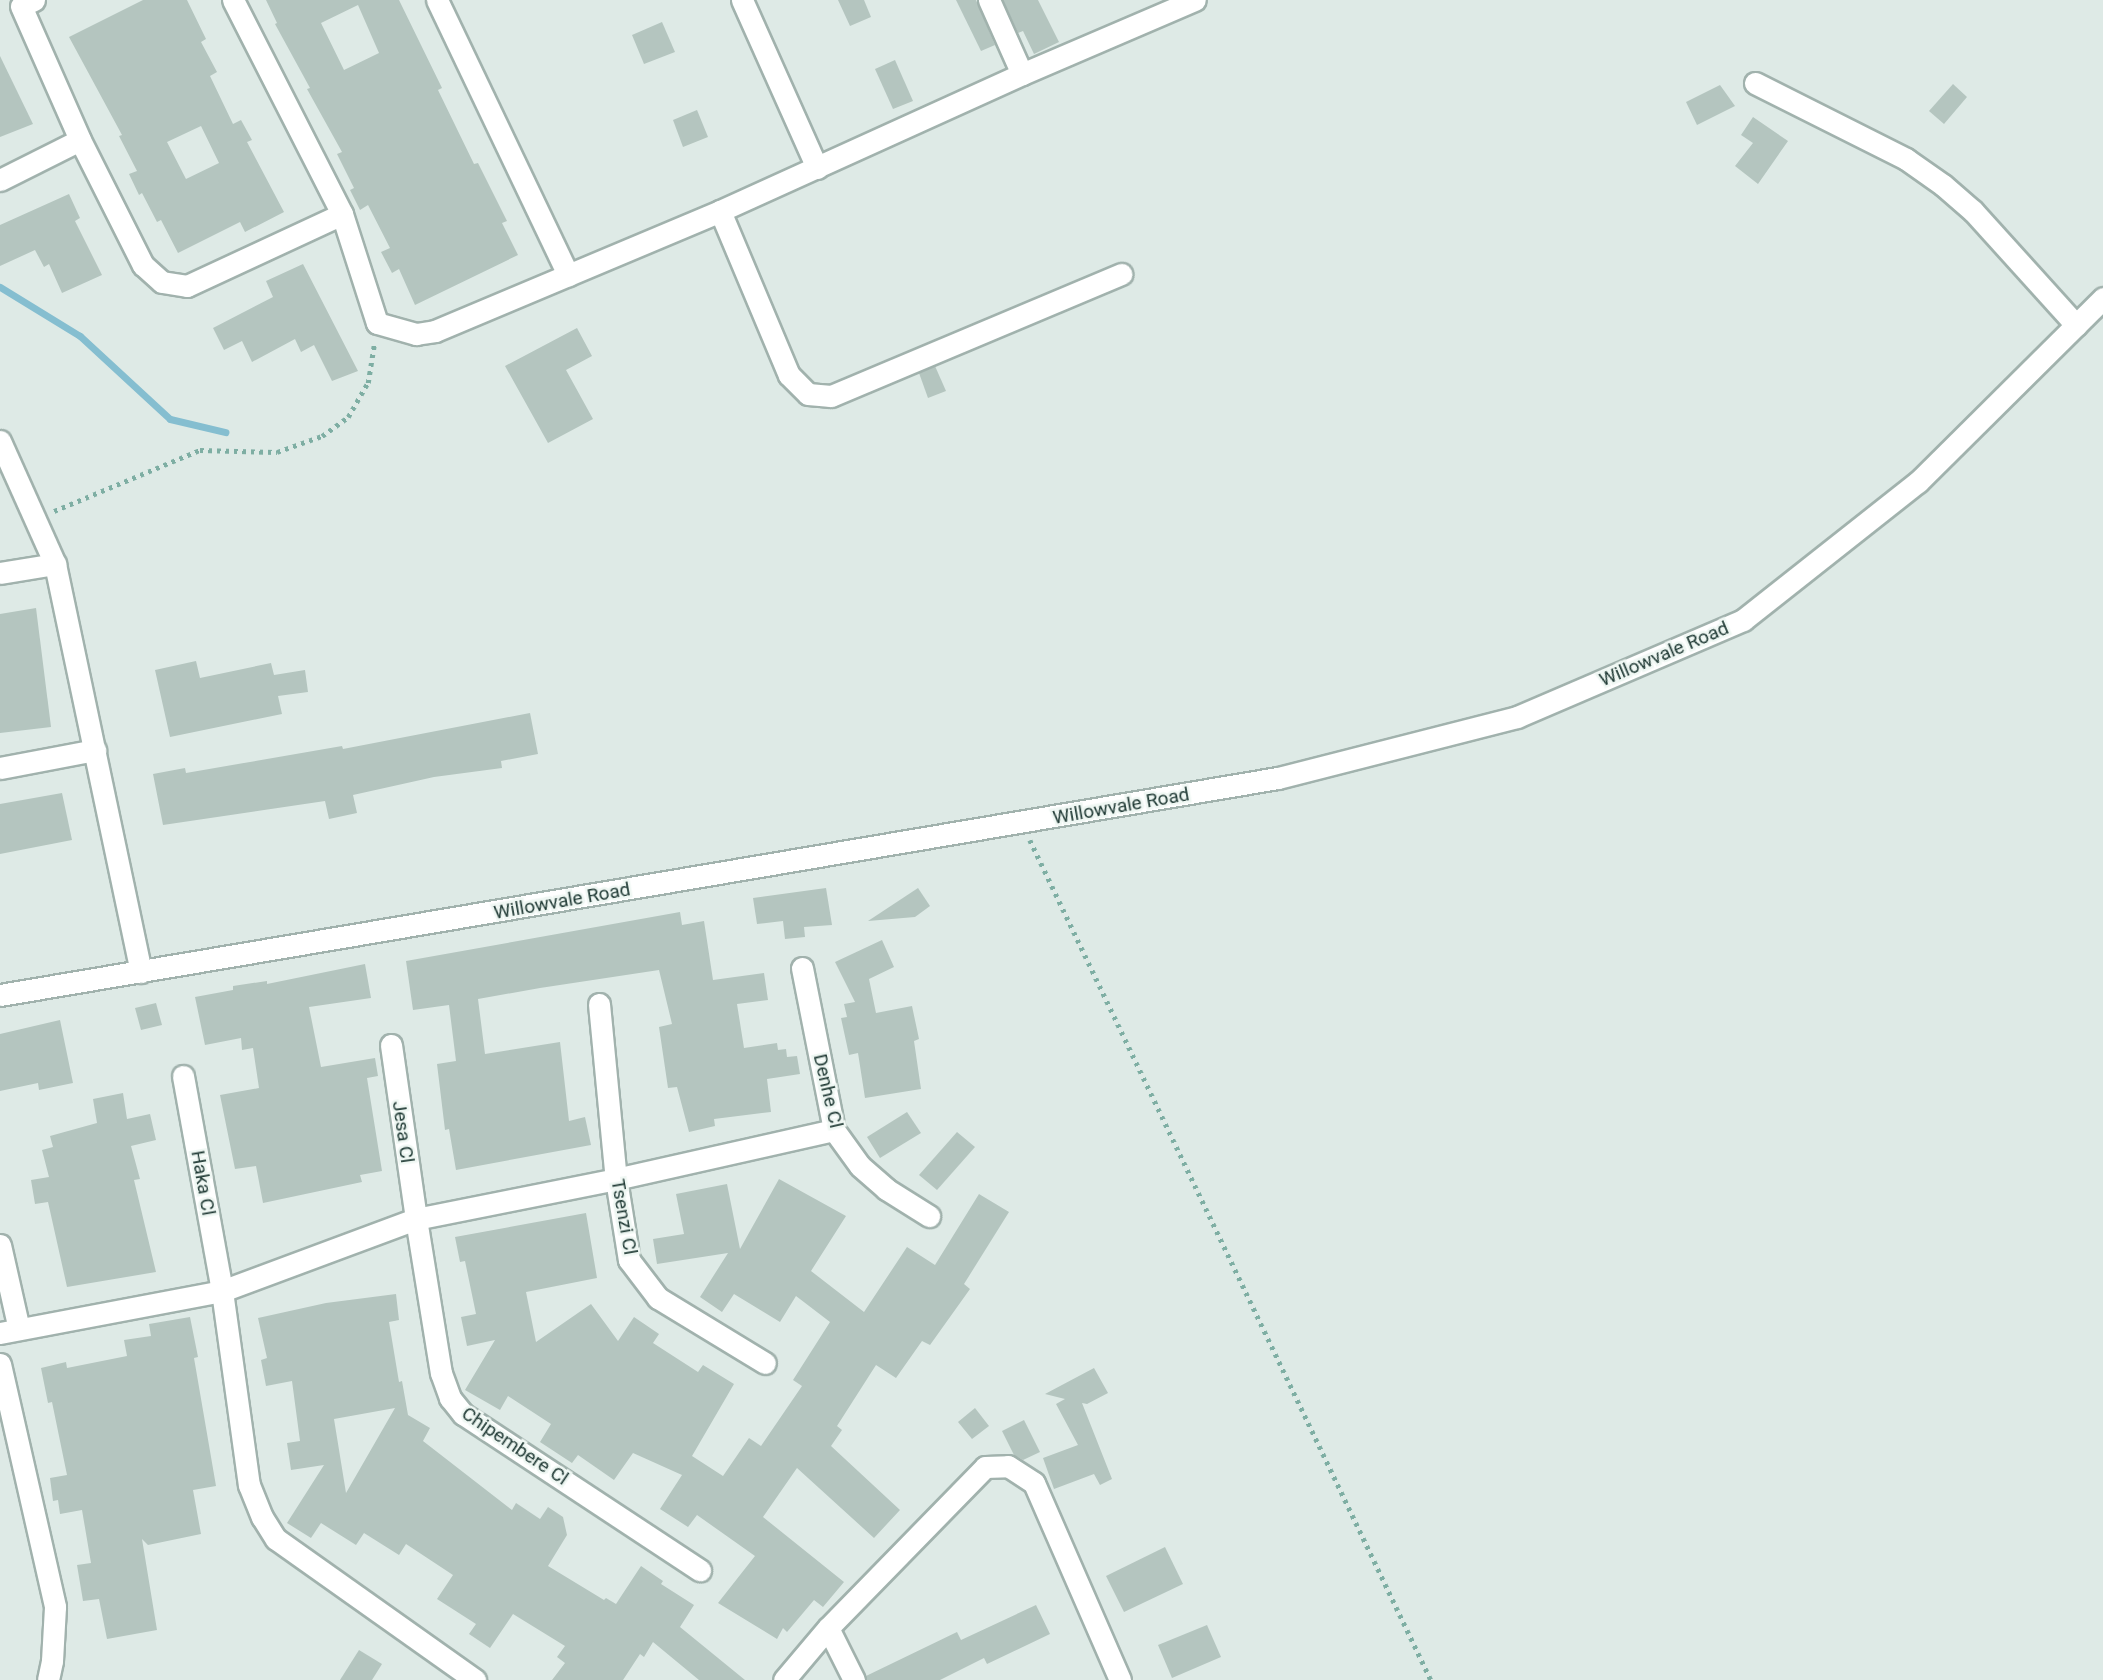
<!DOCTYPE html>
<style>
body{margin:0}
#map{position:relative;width:2103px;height:1680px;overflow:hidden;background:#deeae6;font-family:Roboto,sans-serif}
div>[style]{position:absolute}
.stream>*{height:7px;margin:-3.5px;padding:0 3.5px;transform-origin:3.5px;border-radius:3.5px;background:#85bed0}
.building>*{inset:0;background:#b4c5bf}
.path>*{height:4.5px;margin-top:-2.25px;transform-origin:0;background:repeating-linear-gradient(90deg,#7eaea3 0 3.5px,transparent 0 8.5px)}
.roads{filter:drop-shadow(2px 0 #a1b2ad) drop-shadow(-2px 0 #a1b2ad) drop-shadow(0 2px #a1b2ad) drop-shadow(0 -2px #a1b2ad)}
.minor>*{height:21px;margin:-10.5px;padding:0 10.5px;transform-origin:10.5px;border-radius:10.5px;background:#fff}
span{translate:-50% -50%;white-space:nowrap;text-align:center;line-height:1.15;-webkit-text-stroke:5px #eff7f3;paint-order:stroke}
.street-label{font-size:19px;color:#203a35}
</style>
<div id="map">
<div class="stream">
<div style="left:0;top:287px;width:94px;rotate:31.5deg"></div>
<div style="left:80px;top:336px;width:122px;rotate:42.7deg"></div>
<div style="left:170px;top:419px;width:57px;rotate:13.3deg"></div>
</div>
<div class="building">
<div style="clip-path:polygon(evenodd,143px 0,187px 0,206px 39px,201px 42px,217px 72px,210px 76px,233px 124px,241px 120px,252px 140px,247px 142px,284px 212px,245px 232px,240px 222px,178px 253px,161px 220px,157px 222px,142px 193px,139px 195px,129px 174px,137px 171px,119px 136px,122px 135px,69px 37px,143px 0,201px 126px,219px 163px,186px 179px,167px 142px,201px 126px)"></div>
<div style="clip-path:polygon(evenodd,266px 0,399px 0,442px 88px,438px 90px,474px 164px,478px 163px,507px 221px,502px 223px,518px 255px,415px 305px,399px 269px,392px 273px,381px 252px,390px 248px,368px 205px,360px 210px,350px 190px,354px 188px,337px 154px,342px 152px,307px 89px,310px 88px,275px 24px,277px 23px,266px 0,358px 5px,379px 53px,344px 70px,321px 23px,358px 5px)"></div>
<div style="clip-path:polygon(838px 0,864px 0,871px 17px,850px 26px)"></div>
<div style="clip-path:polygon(956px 0,976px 0,995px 45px,981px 51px)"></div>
<div style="clip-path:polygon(1003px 0,1038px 0,1059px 42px,1034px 54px,1023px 31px,1018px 33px)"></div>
<div style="clip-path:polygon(662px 22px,675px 52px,644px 64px,632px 35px)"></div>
<div style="clip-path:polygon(0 56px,33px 124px,0 137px)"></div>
<div style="clip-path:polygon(895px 60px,913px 101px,893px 109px,875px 69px)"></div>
<div style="clip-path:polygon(1953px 84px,1967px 97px,1944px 124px,1929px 111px)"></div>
<div style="clip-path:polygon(1720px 85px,1735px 106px,1697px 125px,1686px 102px)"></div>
<div style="clip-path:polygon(697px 110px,708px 137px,683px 147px,673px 120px)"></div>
<div style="clip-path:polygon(1753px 117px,1788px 141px,1758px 184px,1735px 166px,1753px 143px,1741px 135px)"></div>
<div style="clip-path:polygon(69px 194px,80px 218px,75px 221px,102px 275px,62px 293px,49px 264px,44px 267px,35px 250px,0 266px,0 225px)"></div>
<div style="clip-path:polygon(303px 264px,358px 371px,332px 381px,314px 345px,301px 352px,295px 339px,252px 362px,242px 341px,224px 350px,213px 328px,273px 297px,266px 281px)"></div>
<div style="clip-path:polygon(577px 328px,592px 356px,566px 370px,593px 419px,548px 443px,505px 366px)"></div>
<div style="clip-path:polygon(935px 366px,946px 391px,928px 398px,919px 373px)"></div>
<div style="clip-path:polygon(36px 608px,51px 727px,0 733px,0 614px)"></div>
<div style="clip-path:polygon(196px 661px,200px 678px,271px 663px,274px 675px,305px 670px,308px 692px,278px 696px,282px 714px,170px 737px,155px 670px)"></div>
<div style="clip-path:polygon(530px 713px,538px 754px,501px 761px,502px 768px,434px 777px,353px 795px,357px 813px,329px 819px,325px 801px,163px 825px,153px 774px,185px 768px,186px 773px,342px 746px,343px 749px)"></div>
<div style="clip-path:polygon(62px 793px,72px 840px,0 854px,0 804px)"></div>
<div style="clip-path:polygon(826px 888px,832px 925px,804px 927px,805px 937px,785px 939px,783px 921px,757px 924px,753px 898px)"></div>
<div style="clip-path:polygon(918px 888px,930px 906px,915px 917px,868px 921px)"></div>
<div style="clip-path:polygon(680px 912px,682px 925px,704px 921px,713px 980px,764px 973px,768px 1000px,737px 1004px,744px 1048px,777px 1043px,778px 1050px,786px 1049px,787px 1057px,797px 1056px,800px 1074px,767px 1079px,771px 1112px,714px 1119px,715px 1126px,689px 1132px,677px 1087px,668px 1088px,659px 1027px,672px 1024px,659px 970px,540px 988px,478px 999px,485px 1054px,560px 1042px,569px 1121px,585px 1117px,591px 1145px,456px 1170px,449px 1129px,445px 1130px,437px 1064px,456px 1061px,449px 1005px,413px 1010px,406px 961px)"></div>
<div style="clip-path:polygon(882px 940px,894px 967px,869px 979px,876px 1013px,912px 1006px,919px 1039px,914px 1041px,921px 1089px,865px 1098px,858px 1053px,849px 1055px,841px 1018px,847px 1017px,844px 1004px,855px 1002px,835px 962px)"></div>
<div style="clip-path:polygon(365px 964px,371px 998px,309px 1007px,321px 1067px,375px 1058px,378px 1076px,367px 1078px,382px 1171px,360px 1175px,362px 1182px,263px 1203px,256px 1166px,235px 1169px,220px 1095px,259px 1088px,253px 1048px,242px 1050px,241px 1038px,205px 1045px,195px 997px,233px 990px,233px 986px,267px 981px,267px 984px)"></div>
<div style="clip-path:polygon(156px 1003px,162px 1025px,141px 1030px,135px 1008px)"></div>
<div style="clip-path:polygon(60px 1020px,73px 1083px,39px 1090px,38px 1083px,0 1091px,0 1034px)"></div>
<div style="clip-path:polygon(123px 1093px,127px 1119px,150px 1114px,156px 1140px,131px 1146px,140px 1179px,134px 1180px,156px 1272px,67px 1287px,48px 1202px,35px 1204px,31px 1180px,49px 1177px,42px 1150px,53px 1147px,50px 1136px,97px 1123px,93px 1099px)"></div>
<div style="clip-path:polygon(907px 1112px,921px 1133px,880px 1158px,867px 1137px)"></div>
<div style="clip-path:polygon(957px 1132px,975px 1147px,937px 1190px,919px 1175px)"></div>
<div style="clip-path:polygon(779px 1179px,846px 1216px,811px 1271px,864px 1312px,907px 1247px,935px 1265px,979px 1194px,1009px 1212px,964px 1284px,970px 1289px,930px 1345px,922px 1341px,896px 1378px,876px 1365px,837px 1426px,842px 1430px,831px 1446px,900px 1510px,874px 1538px,797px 1468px,763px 1517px,844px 1582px,823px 1607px,814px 1600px,787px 1632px,783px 1628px,777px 1639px,718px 1603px,755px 1556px,697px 1515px,688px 1527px,660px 1509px,682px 1475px,633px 1453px,614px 1480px,578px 1455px,572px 1463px,540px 1442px,551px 1424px,508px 1396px,500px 1410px,465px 1390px,495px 1340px,467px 1346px,461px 1317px,476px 1314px,465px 1261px,460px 1262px,455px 1237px,586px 1213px,597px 1278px,526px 1292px,536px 1342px,591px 1304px,618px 1341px,634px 1317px,659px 1334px,653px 1343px,698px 1372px,703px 1365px,734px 1384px,692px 1456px,723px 1476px,749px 1438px,761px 1446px,802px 1386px,793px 1380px,830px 1322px,796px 1296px,780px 1322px,734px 1294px,722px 1312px,700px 1297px,728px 1253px,657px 1264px,653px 1239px,684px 1234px,676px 1194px,727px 1184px,740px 1249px)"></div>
<div style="clip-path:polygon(evenodd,396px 1294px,399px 1320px,389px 1322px,399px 1382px,402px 1381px,408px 1415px,430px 1428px,423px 1441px,512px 1510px,516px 1503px,540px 1519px,548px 1507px,563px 1517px,567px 1535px,548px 1566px,604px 1600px,606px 1598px,616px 1604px,641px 1566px,663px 1581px,661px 1584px,694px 1605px,680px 1627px,745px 1680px,699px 1680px,653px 1642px,644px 1657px,640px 1654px,623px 1680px,552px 1680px,565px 1663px,557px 1657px,565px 1646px,513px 1614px,490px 1648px,469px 1634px,476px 1624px,437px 1599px,453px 1575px,406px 1544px,399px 1555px,364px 1533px,356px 1545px,321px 1523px,311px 1538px,287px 1523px,324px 1465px,291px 1470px,287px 1443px,300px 1441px,292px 1381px,266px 1386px,261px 1360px,267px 1358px,258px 1318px,326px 1303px,396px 1294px,395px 1408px,346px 1493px,334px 1419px,395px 1408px)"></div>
<div style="clip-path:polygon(190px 1317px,198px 1357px,194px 1358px,216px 1486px,193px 1490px,201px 1534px,148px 1545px,142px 1539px,157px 1630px,107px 1639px,99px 1599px,83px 1601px,77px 1565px,91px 1563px,82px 1510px,60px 1514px,58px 1500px,53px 1501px,50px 1478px,67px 1475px,52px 1402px,48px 1403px,41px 1368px,66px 1362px,67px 1368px,127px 1356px,124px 1340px,151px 1336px,149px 1324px)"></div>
<div style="clip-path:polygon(1094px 1368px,1108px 1393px,1087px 1404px,1082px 1403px,1112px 1479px,1100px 1485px,1094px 1474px,1054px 1489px,1043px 1458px,1078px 1445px,1056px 1404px,1065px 1399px,1045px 1394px)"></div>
<div style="clip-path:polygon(975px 1408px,989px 1426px,972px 1439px,958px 1422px)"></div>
<div style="clip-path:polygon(1024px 1420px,1040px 1452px,1023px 1460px,1014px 1455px,1002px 1431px)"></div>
<div style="clip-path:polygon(1165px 1547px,1183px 1584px,1124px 1612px,1106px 1576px)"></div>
<div style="clip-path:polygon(1036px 1605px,1050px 1634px,987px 1664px,984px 1658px,940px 1680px,867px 1680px,866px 1676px,957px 1632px,961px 1640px)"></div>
<div style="clip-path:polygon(1207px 1625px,1221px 1657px,1172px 1678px,1158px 1645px)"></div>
<div style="clip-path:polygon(359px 1650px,382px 1664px,372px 1680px,340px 1680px)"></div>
</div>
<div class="path">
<div style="left:54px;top:511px;width:158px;rotate:-22.7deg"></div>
<div style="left:200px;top:450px;width:77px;rotate:1.5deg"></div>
<div style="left:277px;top:452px;width:48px;rotate:-19.6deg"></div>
<div style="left:322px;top:436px;width:32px;rotate:-36deg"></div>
<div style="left:348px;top:417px;width:39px;rotate:-60deg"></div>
<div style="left:368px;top:383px;width:38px;rotate:-81deg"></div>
<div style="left:1030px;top:840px;width:931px;rotate:64.48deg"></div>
</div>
<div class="roads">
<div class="minor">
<div style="left:34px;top:0;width:14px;rotate:155deg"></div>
<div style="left:21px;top:6px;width:146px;rotate:66.2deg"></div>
<div style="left:80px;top:140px;width:140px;rotate:63.3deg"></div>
<div style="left:143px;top:265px;width:25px;rotate:42deg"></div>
<div style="left:162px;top:282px;width:25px;rotate:9deg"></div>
<div style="left:187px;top:286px;width:171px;rotate:-24.9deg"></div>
<div style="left:233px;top:0;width:240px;rotate:63deg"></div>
<div style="left:342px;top:214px;width:114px;rotate:72.2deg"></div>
<div style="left:377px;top:323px;width:41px;rotate:15.8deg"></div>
<div style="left:416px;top:334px;width:19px;rotate:-9deg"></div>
<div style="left:435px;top:331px;width:309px;rotate:-22.8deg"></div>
<div style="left:720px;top:211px;width:332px;rotate:-24.4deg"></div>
<div style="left:1022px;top:74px;width:188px;rotate:-23.2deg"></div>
<div style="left:437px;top:0;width:305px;rotate:64.5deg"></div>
<div style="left:742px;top:0;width:184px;rotate:65.9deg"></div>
<div style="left:989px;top:0;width:81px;rotate:66deg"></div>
<div style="left:1755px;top:83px;width:169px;rotate:26.7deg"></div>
<div style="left:1906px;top:159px;width:45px;rotate:35.1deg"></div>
<div style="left:1943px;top:185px;width:40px;rotate:41deg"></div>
<div style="left:1973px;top:211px;width:154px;rotate:47.9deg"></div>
<div style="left:0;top:180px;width:89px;rotate:-26.6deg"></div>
<div style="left:720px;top:211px;width:178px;rotate:67.2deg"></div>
<div style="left:789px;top:375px;width:27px;rotate:45deg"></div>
<div style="left:808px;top:394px;width:23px;rotate:5deg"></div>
<div style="left:831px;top:396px;width:315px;rotate:-22.8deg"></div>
<div style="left:0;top:441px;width:135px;rotate:65.9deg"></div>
<div style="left:55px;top:564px;width:417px;rotate:78.1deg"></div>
<div style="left:0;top:573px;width:56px;rotate:-9.3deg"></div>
<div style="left:0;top:768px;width:97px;rotate:-10.7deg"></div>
<div style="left:802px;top:968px;width:165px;rotate:78.8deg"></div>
<div style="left:834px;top:1130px;width:44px;rotate:54.2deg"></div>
<div style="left:860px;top:1166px;width:35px;rotate:41deg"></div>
<div style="left:886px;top:1189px;width:51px;rotate:32.1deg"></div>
<div style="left:0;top:995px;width:1296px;rotate:-9.64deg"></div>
<div style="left:1278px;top:778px;width:247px;rotate:-14.3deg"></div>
<div style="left:1517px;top:717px;width:246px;rotate:-23.2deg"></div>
<div style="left:1743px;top:620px;width:223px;rotate:-38.3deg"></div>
<div style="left:1918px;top:482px;width:261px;rotate:-44.8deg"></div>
<div style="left:599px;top:1004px;width:176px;rotate:84.5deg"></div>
<div style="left:616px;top:1179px;width:82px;rotate:80.9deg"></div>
<div style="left:629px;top:1260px;width:48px;rotate:52.7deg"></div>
<div style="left:658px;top:1298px;width:125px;rotate:31.3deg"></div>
<div style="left:391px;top:1045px;width:176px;rotate:81.8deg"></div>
<div style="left:416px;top:1219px;width:156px;rotate:80.8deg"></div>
<div style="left:441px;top:1373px;width:27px;rotate:70deg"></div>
<div style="left:450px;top:1398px;width:21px;rotate:51deg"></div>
<div style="left:463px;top:1414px;width:284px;rotate:33.4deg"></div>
<div style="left:183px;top:1076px;width:219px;rotate:79.7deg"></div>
<div style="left:222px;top:1291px;width:196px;rotate:82.1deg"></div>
<div style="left:249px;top:1485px;width:35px;rotate:68deg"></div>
<div style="left:262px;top:1517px;width:26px;rotate:58deg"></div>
<div style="left:276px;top:1539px;width:244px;rotate:35.3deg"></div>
<div style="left:0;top:1245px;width:86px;rotate:77.3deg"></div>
<div style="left:0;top:1333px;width:226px;rotate:-10.7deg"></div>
<div style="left:222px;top:1291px;width:207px;rotate:-20.4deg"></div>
<div style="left:416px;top:1219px;width:204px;rotate:-11.3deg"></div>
<div style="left:616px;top:1179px;width:223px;rotate:-12.7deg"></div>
<div style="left:0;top:1364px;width:249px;rotate:77.2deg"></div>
<div style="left:55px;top:1607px;width:54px;rotate:93.2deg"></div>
<div style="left:52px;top:1661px;width:19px;rotate:102deg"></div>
<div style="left:828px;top:1628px;width:58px;rotate:63.4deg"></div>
<div style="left:784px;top:1680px;width:68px;rotate:-49.8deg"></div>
<div style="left:828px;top:1628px;width:225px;rotate:-45.7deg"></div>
<div style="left:985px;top:1467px;width:23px;rotate:-2deg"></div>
<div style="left:1008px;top:1466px;width:31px;rotate:33deg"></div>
<div style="left:1034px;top:1483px;width:215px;rotate:66.4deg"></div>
</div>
</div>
<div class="street-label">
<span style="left:1664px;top:654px;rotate:-23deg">Willowvale Road</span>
<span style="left:1121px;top:806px;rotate:-10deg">Willowvale Road</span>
<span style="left:562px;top:901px;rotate:-10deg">Willowvale Road</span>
<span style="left:828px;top:1091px;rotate:77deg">Denhe Cl</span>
<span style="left:403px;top:1132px;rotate:82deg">Jesa Cl</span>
<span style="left:203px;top:1183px;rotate:80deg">Haka Cl</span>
<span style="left:624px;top:1217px;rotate:80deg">Tsenzi Cl</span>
<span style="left:515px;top:1446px;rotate:34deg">Chipembere Cl</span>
</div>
</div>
